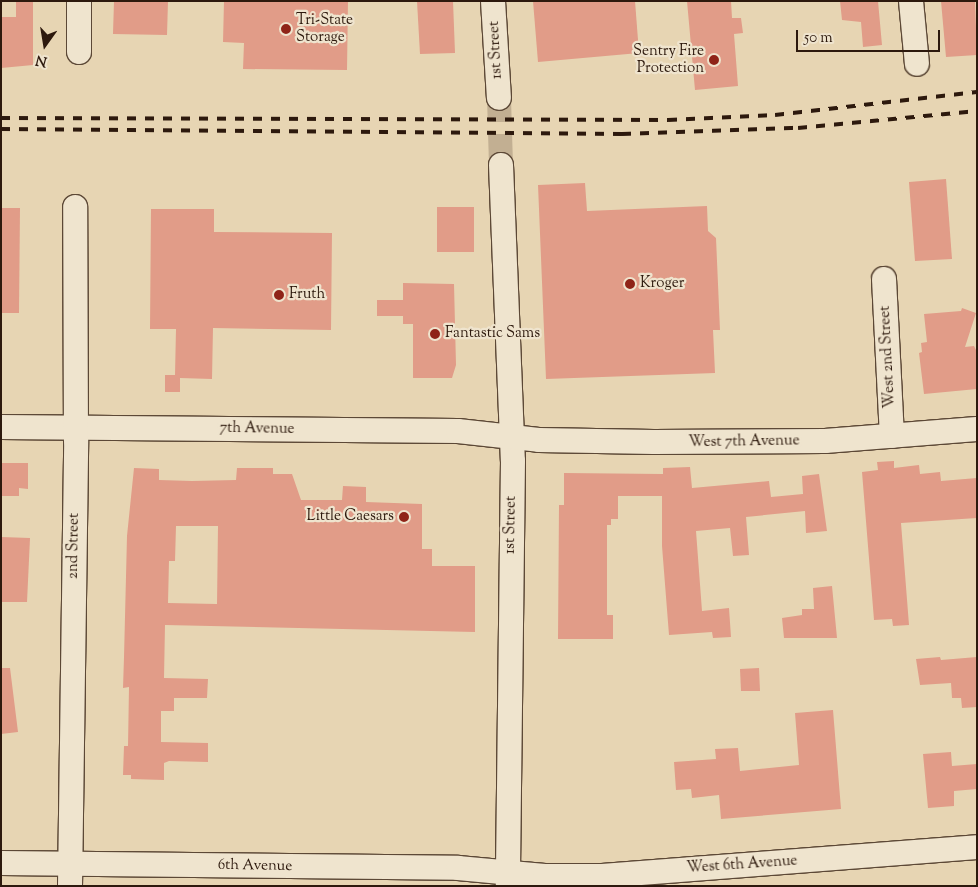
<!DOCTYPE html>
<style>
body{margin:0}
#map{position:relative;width:978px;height:887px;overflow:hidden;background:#e7d5b3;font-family:"Sorts Mill Goudy",serif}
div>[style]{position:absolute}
.building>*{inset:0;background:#e19c88}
.minor-tunnel>*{height:24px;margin-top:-12px;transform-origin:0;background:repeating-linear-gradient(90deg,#c2af92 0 24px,transparent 0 36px)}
.roads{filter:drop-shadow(1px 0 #5c4836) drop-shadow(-1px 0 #5c4836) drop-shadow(0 1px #5c4836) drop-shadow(0 -1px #5c4836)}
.minor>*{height:24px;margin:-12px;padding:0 12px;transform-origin:12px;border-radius:12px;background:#efe4ce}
.rail>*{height:4px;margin-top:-2px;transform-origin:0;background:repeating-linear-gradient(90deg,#2d190d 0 9px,transparent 0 18px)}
.dots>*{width:14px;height:14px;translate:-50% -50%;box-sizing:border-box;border:2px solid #efe4ce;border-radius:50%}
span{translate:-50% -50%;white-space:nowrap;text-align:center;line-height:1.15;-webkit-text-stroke:4.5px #efe4ce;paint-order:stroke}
.poi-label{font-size:15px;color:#2d190d}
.left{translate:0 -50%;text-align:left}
.right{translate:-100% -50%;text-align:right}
.street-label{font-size:15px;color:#2d190d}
.frame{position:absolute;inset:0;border:2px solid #2d190d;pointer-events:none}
.north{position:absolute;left:20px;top:20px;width:50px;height:50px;-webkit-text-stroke:4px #efe4ce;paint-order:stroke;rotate:193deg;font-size:14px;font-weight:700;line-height:20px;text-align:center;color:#2d190d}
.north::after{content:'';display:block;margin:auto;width:18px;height:22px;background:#2d190d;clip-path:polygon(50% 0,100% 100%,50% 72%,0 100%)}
.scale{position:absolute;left:796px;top:30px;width:144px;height:22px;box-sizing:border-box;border:2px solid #2d190d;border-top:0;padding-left:6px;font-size:15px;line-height:18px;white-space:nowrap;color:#2d190d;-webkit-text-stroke:4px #efe4ce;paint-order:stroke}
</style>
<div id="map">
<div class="building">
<div style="clip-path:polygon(16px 1px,33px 1px,33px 65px,1px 68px,1px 17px,16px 17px)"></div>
<div style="clip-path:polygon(114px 1px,168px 1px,167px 35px,113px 34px)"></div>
<div style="clip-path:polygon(224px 1px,348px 1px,347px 70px,243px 69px,244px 43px,223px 42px)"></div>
<div style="clip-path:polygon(417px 1px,453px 1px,455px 53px,420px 54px)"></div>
<div style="clip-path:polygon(533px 1px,635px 1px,639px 53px,538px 62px)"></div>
<div style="clip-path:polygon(687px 1px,731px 1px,732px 18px,741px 18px,743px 33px,734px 34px,738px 86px,695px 90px)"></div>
<div style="clip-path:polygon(840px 1px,878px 1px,882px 45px,863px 47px,861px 22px,842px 20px)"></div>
<div style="clip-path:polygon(941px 1px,975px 1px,977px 55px,946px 57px)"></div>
<div style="clip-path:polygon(946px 179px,952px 259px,915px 261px,909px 182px)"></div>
<div style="clip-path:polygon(585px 183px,587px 211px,707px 206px,708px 231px,716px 238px,720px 330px,713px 330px,715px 373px,546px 379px,538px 185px)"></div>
<div style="clip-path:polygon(437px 207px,474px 207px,474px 252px,437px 252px)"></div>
<div style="clip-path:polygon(1px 208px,20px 208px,19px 313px,1px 313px)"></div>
<div style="clip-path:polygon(151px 209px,214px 209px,214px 232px,332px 233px,331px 330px,213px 328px,212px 379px,180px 378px,180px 392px,165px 392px,165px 375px,175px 375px,176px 329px,150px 329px)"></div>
<div style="clip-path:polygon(403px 283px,454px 284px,456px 365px,452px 378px,413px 378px,413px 324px,403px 324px,403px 316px,377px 316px,377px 300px,403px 300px)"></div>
<div style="clip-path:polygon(962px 308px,976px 313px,965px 347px,974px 346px,977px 352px,977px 389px,924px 394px,919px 353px,922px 352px,921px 343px,927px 342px,924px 314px,961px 311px)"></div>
<div style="clip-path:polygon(894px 461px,894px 468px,919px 465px,920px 474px,940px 472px,941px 481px,977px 478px,977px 518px,901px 523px,909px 625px,893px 626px,892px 619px,874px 620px,862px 472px,878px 470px,877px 462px)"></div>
<div style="clip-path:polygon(1px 463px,28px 463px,28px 489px,19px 488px,19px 496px,1px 496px)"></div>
<div style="clip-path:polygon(690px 467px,692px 488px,769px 481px,771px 497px,803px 494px,802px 476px,819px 474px,827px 531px,806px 533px,805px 511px,746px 517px,749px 555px,733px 556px,730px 528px,696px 531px,702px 611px,729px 608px,731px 637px,713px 638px,712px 632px,669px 635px,662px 546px,662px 496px,618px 496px,618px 519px,611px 519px,611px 525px,607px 525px,607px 615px,613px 615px,613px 639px,558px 639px,559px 505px,564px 505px,564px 473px,663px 474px,663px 468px)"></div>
<div style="clip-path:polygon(evenodd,134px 468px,159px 469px,159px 480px,192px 481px,236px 480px,237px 468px,273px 468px,273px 474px,292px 474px,301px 500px,342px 500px,343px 486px,366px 487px,366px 502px,422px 504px,422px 549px,432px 549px,432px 566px,475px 566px,475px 632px,165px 625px,164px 678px,208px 679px,207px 698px,174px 698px,174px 711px,161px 711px,161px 742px,208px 743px,208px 762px,169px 761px,164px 763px,164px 780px,131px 779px,131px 775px,123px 775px,124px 746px,128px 746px,129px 687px,123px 688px,124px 657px,127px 536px,134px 468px,176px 526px,218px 526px,217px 604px,168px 603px,169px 561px,175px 561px,176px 526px)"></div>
<div style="clip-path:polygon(1px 537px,30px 538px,27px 602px,1px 602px)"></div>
<div style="clip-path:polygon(832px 586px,837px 638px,784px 638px,782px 618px,802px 615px,802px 609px,814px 609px,813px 588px)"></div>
<div style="clip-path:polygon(940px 657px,941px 660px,977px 657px,977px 707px,962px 708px,961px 698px,952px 698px,951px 683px,920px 685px,916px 659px)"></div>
<div style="clip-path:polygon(1px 668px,10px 668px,18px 732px,1px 734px)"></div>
<div style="clip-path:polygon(759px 668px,760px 691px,741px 691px,740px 669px)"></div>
<div style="clip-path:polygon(833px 710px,841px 809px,721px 819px,719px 795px,692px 798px,691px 789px,676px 790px,674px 762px,716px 759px,715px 749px,738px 748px,740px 771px,799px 765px,795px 713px)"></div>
<div style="clip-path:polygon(951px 752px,952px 766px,977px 764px,977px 789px,954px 791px,954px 806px,928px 808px,923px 754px)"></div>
</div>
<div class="minor-tunnel">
<div style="left:499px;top:98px;width:67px;rotate:88.3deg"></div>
</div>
<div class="roads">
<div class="minor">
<div style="left:493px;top:1px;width:97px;rotate:86.5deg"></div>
<div style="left:911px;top:1px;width:63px;rotate:84.6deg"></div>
<div style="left:79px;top:52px;width:51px;rotate:-90deg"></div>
<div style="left:501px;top:165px;width:296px;rotate:87.7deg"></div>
<div style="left:513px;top:461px;width:425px;rotate:90.7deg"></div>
<div style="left:884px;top:279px;width:157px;rotate:87.1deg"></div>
<div style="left:1px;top:427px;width:457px;rotate:0.5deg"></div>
<div style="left:458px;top:431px;width:81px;rotate:6.3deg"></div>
<div style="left:539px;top:440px;width:115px;rotate:1deg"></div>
<div style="left:654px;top:442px;width:171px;rotate:-0.3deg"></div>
<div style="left:825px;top:441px;width:152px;rotate:-4.5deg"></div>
<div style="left:1px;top:863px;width:457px;rotate:0.6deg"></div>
<div style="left:458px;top:868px;width:87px;rotate:5.3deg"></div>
<div style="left:545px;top:876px;width:57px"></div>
<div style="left:602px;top:876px;width:376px;rotate:-4.4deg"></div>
<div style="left:70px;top:886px;width:445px;rotate:-89.2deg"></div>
<div style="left:76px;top:441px;width:234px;rotate:-90.2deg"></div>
</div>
</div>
<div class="rail">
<div style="left:1px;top:118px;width:667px;rotate:0.17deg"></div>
<div style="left:668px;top:120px;width:107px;rotate:-2.7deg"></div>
<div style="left:775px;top:115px;width:203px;rotate:-6.5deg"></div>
<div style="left:1px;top:129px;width:621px;rotate:0.46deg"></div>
<div style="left:622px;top:134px;width:176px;rotate:-2deg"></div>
<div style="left:798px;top:128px;width:180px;rotate:-5.4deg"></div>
</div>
<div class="dots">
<div style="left:286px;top:29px;background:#8f2418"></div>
<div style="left:714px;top:60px;background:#8f2418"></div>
<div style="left:630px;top:284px;background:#8f2418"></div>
<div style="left:279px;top:295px;background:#8f2418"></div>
<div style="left:435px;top:334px;background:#8f2418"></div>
<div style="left:404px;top:517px;background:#8f2418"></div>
</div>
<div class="poi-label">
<span class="left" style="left:296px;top:29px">Tri-State<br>Storage</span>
<span class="right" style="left:704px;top:60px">Sentry Fire<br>Protection</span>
<span class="left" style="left:640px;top:284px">Kroger</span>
<span class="left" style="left:289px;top:295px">Fruth</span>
<span class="left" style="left:445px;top:334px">Fantastic Sams</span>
<span class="right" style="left:394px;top:517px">Little Caesars</span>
</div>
<div class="street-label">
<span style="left:496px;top:50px;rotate:-93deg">1st Street</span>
<span style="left:888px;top:357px;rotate:-93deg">West 2nd Street</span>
<span style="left:257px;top:429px;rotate:1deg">7th Avenue</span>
<span style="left:744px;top:442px;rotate:-1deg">West 7th Avenue</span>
<span style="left:511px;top:525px;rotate:-89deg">1st Street</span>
<span style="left:74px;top:546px;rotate:-89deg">2nd Street</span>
<span style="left:742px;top:865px;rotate:-4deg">West 6th Avenue</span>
<span style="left:255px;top:866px;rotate:1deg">6th Avenue</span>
</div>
<div class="frame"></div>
<div class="north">N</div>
<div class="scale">50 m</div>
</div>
